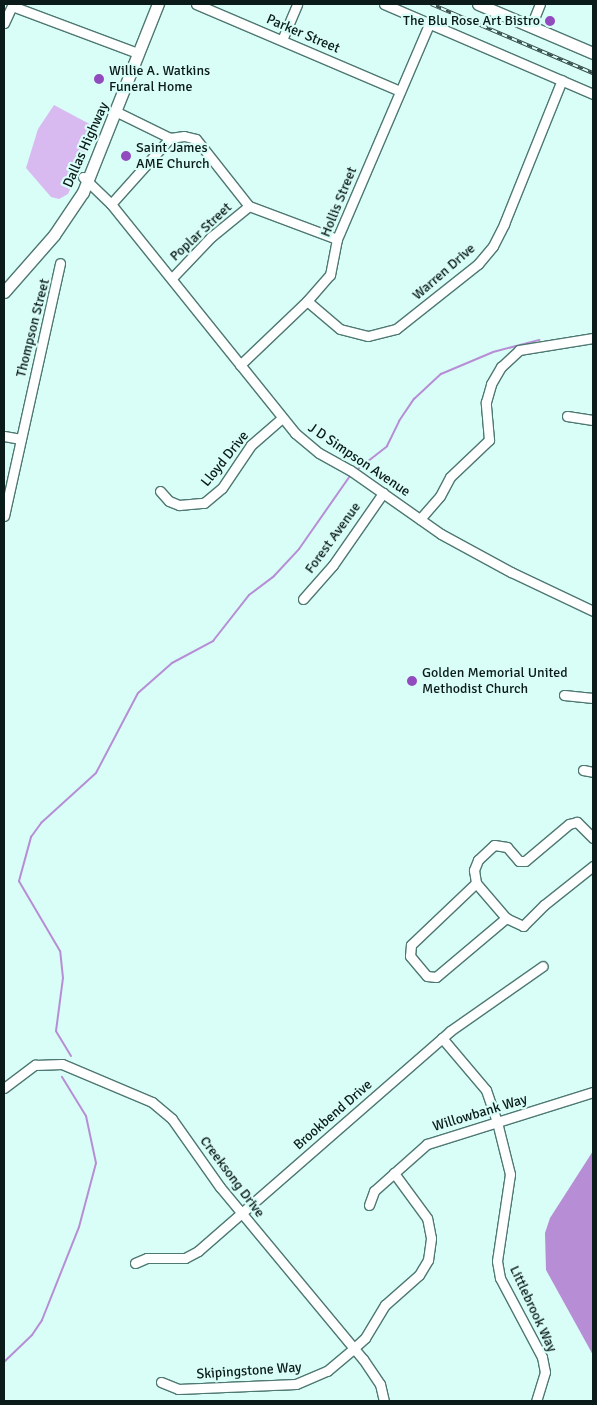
<!DOCTYPE html>
<style>
body{margin:0}
#map{position:relative;width:597px;height:1405px;overflow:hidden;background:#d9fdf7;font-family:Signika,sans-serif}
div>[style]{position:absolute}
.green>*{inset:0;background:#d9baf0}
.water>*{inset:0;background:#b78ed5}
.stream>*{height:2px;margin:-1px;padding:0 1px;transform-origin:1px;border-radius:1px;background:#b78ed5}
.roads{filter:drop-shadow(1px 0 #4e7872) drop-shadow(-1px 0 #4e7872) drop-shadow(0 1px #4e7872) drop-shadow(0 -1px #4e7872)}
.minor>*{height:9px;margin:-4.5px;padding:0 4.5px;transform-origin:4.5px;border-radius:4.5px;background:#fff}
.major>*{height:11px;margin:-5.5px;padding:0 5.5px;transform-origin:5.5px;border-radius:5.5px;background:#fff}
.rail>*{height:4px;margin-top:-2px;transform-origin:0;background:repeating-linear-gradient(90deg,#d9fdf7 0 5.5px,#374d4a 0 11px);box-sizing:border-box;border-block:1px solid #374d4a}
.dots>*{width:14px;height:14px;translate:-50% -50%;box-sizing:border-box;border:2px solid #d9fdf7;border-radius:50%}
span{translate:-50% -50%;white-space:nowrap;text-align:center;line-height:1.15;-webkit-text-stroke:4.5px #d9fdf7;paint-order:stroke}
.poi-label{font-size:14px;color:#0a1b19}
.right{translate:-100% -50%;text-align:right}
.left{translate:0 -50%;text-align:left}
.street-label{font-size:14px;color:#0a1b19}
.frame{position:absolute;inset:0;border:5px solid #0a1b19;pointer-events:none}
</style>
<div id="map">
<div class="green">
<div style="clip-path:polygon(54px 105px,97px 128px,68px 194px,59px 199px,51px 197px,26px 168px,38px 129px)"></div>
</div>
<div class="water">
<div style="clip-path:polygon(593px 1151px,593px 1355px,546px 1270px,545px 1233px,550px 1218px)"></div>
</div>
<div class="stream">
<div style="left:358px;top:469px;width:37px;rotate:-38deg"></div>
<div style="left:387px;top:446px;width:28px;rotate:-64deg"></div>
<div style="left:399px;top:421px;width:27px;rotate:-56deg"></div>
<div style="left:414px;top:399px;width:37px;rotate:-43deg"></div>
<div style="left:441px;top:374px;width:56px;rotate:-22.9deg"></div>
<div style="left:493px;top:352px;width:48px;rotate:-14.6deg"></div>
<div style="left:71px;top:1056px;width:29px;rotate:-121deg"></div>
<div style="left:56px;top:1031px;width:53px;rotate:-82.5deg"></div>
<div style="left:63px;top:978px;width:27px;rotate:-96deg"></div>
<div style="left:60px;top:951px;width:81px;rotate:-120.4deg"></div>
<div style="left:19px;top:881px;width:46px;rotate:-74.7deg"></div>
<div style="left:31px;top:837px;width:17px;rotate:-54deg"></div>
<div style="left:41px;top:823px;width:74px;rotate:-42.3deg"></div>
<div style="left:96px;top:773px;width:90px;rotate:-62.3deg"></div>
<div style="left:138px;top:693px;width:45px;rotate:-41.4deg"></div>
<div style="left:172px;top:663px;width:47px;rotate:-28.2deg"></div>
<div style="left:213px;top:641px;width:58px;rotate:-52deg"></div>
<div style="left:249px;top:595px;width:31px;rotate:-37deg"></div>
<div style="left:274px;top:576px;width:37px;rotate:-47deg"></div>
<div style="left:299px;top:549px;width:89px;rotate:-55.1deg"></div>
<div style="left:4px;top:1362px;width:39px;rotate:-44deg"></div>
<div style="left:32px;top:1335px;width:18px;rotate:-56deg"></div>
<div style="left:42px;top:1320px;width:100px;rotate:-68.3deg"></div>
<div style="left:79px;top:1227px;width:66px;rotate:-75.1deg"></div>
<div style="left:96px;top:1163px;width:48px;rotate:-102deg"></div>
<div style="left:86px;top:1116px;width:46px;rotate:-121.6deg"></div>
</div>
<div class="roads">
<div class="minor">
<div style="left:196px;top:4px;width:222px;rotate:23.1deg"></div>
<div style="left:384px;top:4px;width:228px;rotate:23.3deg"></div>
<div style="left:12px;top:6px;width:134px;rotate:20.5deg"></div>
<div style="left:4px;top:23px;width:21px;rotate:-65deg"></div>
<div style="left:531px;top:26px;width:24px;rotate:-68deg"></div>
<div style="left:282px;top:40px;width:39px;rotate:-67deg"></div>
<div style="left:117px;top:112px;width:59px;rotate:26.1deg"></div>
<div style="left:83px;top:177px;width:39px;rotate:44deg"></div>
<div style="left:111px;top:204px;width:294px;rotate:51.2deg"></div>
<div style="left:295px;top:433px;width:31px;rotate:40deg"></div>
<div style="left:319px;top:453px;width:35px;rotate:29deg"></div>
<div style="left:350px;top:470px;width:111px;rotate:35.1deg"></div>
<div style="left:441px;top:534px;width:80px;rotate:28.5deg"></div>
<div style="left:511px;top:572px;width:91px;rotate:25.4deg"></div>
<div style="left:111px;top:204px;width:89px;rotate:-48.2deg"></div>
<div style="left:170px;top:138px;width:14px;rotate:-8deg"></div>
<div style="left:184px;top:136px;width:12px;rotate:14deg"></div>
<div style="left:196px;top:139px;width:85px;rotate:51.7deg"></div>
<div style="left:249px;top:206px;width:94px;rotate:20.6deg"></div>
<div style="left:172px;top:278px;width:57px;rotate:-46.4deg"></div>
<div style="left:211px;top:237px;width:49px;rotate:-39.2deg"></div>
<div style="left:307px;top:301px;width:43px;rotate:40.3deg"></div>
<div style="left:340px;top:329px;width:29px;rotate:14deg"></div>
<div style="left:368px;top:336px;width:29px;rotate:-14deg"></div>
<div style="left:396px;top:329px;width:105px;rotate:-38.4deg"></div>
<div style="left:478px;top:264px;width:23px;rotate:-50deg"></div>
<div style="left:493px;top:246px;width:25px;rotate:-63deg"></div>
<div style="left:504px;top:224px;width:155px;rotate:-68.1deg"></div>
<div style="left:240px;top:365px;width:93px;rotate:-43.7deg"></div>
<div style="left:307px;top:301px;width:35px;rotate:-49deg"></div>
<div style="left:330px;top:275px;width:37px;rotate:-79deg"></div>
<div style="left:337px;top:239px;width:234px;rotate:-66.8deg"></div>
<div style="left:567px;top:416px;width:26px;rotate:9deg"></div>
<div style="left:4px;top:436px;width:17px;rotate:10deg"></div>
<div style="left:160px;top:491px;width:13px;rotate:48deg"></div>
<div style="left:169px;top:501px;width:11px;rotate:22deg"></div>
<div style="left:179px;top:505px;width:25px;rotate:-5deg"></div>
<div style="left:204px;top:503px;width:23px;rotate:-40deg"></div>
<div style="left:222px;top:488px;width:52px;rotate:-56deg"></div>
<div style="left:251px;top:445px;width:41px;rotate:-41.1deg"></div>
<div style="left:4px;top:516px;width:259px;rotate:-77.5deg"></div>
<div style="left:420px;top:519px;width:30px;rotate:-49deg"></div>
<div style="left:440px;top:496px;width:21px;rotate:-62deg"></div>
<div style="left:450px;top:477px;width:54px;rotate:-43.5deg"></div>
<div style="left:489px;top:440px;width:38px;rotate:-95deg"></div>
<div style="left:486px;top:402px;width:19px;rotate:-74deg"></div>
<div style="left:491px;top:384px;width:20px;rotate:-60deg"></div>
<div style="left:501px;top:367px;width:25px;rotate:-43deg"></div>
<div style="left:519px;top:350px;width:75px;rotate:-9.2deg"></div>
<div style="left:303px;top:599px;width:45px;rotate:-48.6deg"></div>
<div style="left:333px;top:565px;width:88px;rotate:-55.2deg"></div>
<div style="left:564px;top:695px;width:29px;rotate:6deg"></div>
<div style="left:583px;top:770px;width:10px;rotate:11deg"></div>
<div style="left:593px;top:838px;width:23px;rotate:-135deg"></div>
<div style="left:577px;top:822px;width:8px;rotate:166deg"></div>
<div style="left:569px;top:824px;width:57px;rotate:139.9deg"></div>
<div style="left:525px;top:861px;width:6px;rotate:180deg"></div>
<div style="left:519px;top:861px;width:18px;rotate:-131deg"></div>
<div style="left:507px;top:847px;width:13px;rotate:-171deg"></div>
<div style="left:494px;top:845px;width:22px;rotate:137deg"></div>
<div style="left:478px;top:860px;width:11px;rotate:112deg"></div>
<div style="left:474px;top:870px;width:13px;rotate:81deg"></div>
<div style="left:476px;top:883px;width:46px;rotate:49.4deg"></div>
<div style="left:506px;top:918px;width:19px;rotate:25deg"></div>
<div style="left:523px;top:926px;width:30px;rotate:-45deg"></div>
<div style="left:544px;top:905px;width:63px;rotate:-38.5deg"></div>
<div style="left:476px;top:883px;width:90px;rotate:136.4deg"></div>
<div style="left:411px;top:945px;width:11px;rotate:95deg"></div>
<div style="left:410px;top:956px;width:26px;rotate:50deg"></div>
<div style="left:427px;top:976px;width:9px;rotate:6deg"></div>
<div style="left:436px;top:977px;width:92px;rotate:-40.1deg"></div>
<div style="left:442px;top:1038px;width:68px;rotate:49.8deg"></div>
<div style="left:486px;top:1090px;width:34px;rotate:71deg"></div>
<div style="left:497px;top:1122px;width:54px;rotate:76deg"></div>
<div style="left:510px;top:1174px;width:88px;rotate:98.5deg"></div>
<div style="left:497px;top:1261px;width:17px;rotate:80deg"></div>
<div style="left:500px;top:1278px;width:89px;rotate:62deg"></div>
<div style="left:542px;top:1357px;width:15px;rotate:79deg"></div>
<div style="left:545px;top:1372px;width:30px;rotate:107deg"></div>
<div style="left:4px;top:1088px;width:39px;rotate:-37deg"></div>
<div style="left:35px;top:1065px;width:27px;rotate:-2deg"></div>
<div style="left:62px;top:1064px;width:98px;rotate:22.9deg"></div>
<div style="left:152px;top:1102px;width:26px;rotate:40deg"></div>
<div style="left:172px;top:1119px;width:83px;rotate:54.8deg"></div>
<div style="left:220px;top:1187px;width:224px;rotate:50.3deg"></div>
<div style="left:363px;top:1359px;width:30px;rotate:56deg"></div>
<div style="left:380px;top:1384px;width:17px;rotate:77deg"></div>
<div style="left:369px;top:1205px;width:15px;rotate:-70deg"></div>
<div style="left:374px;top:1191px;width:71px;rotate:-41.6deg"></div>
<div style="left:427px;top:1144px;width:174px;rotate:-17.4deg"></div>
<div style="left:135px;top:1263px;width:13px;rotate:-23deg"></div>
<div style="left:147px;top:1258px;width:38px"></div>
<div style="left:185px;top:1258px;width:15px;rotate:-28deg"></div>
<div style="left:198px;top:1251px;width:335px;rotate:-41.1deg"></div>
<div style="left:450px;top:1031px;width:113px;rotate:-35deg"></div>
<div style="left:161px;top:1382px;width:18px;rotate:22deg"></div>
<div style="left:178px;top:1389px;width:118px;rotate:-2.4deg"></div>
<div style="left:296px;top:1384px;width:34px;rotate:-23deg"></div>
<div style="left:327px;top:1371px;width:35px;rotate:-40deg"></div>
<div style="left:354px;top:1348px;width:15px;rotate:-42deg"></div>
<div style="left:365px;top:1338px;width:39px;rotate:-59deg"></div>
<div style="left:385px;top:1305px;width:45px;rotate:-41.4deg"></div>
<div style="left:419px;top:1275px;width:17px;rotate:-59deg"></div>
<div style="left:428px;top:1260px;width:22px;rotate:-82deg"></div>
<div style="left:431px;top:1238px;width:20px;rotate:-101deg"></div>
<div style="left:427px;top:1218px;width:56px;rotate:-126.3deg"></div>
</div>
<div class="major">
<div style="left:478px;top:4px;width:125px;rotate:23.1deg"></div>
<div style="left:4px;top:292px;width:76px;rotate:-48.7deg"></div>
<div style="left:54px;top:235px;width:52px;rotate:-56deg"></div>
<div style="left:83px;top:192px;width:202px;rotate:-68.3deg"></div>
</div>
</div>
<div class="rail">
<div style="left:431px;top:4px;width:176px;rotate:23.1deg"></div>
</div>
<div class="dots">
<div style="left:550px;top:21px;background:#924bbe"></div>
<div style="left:99px;top:79px;background:#924bbe"></div>
<div style="left:126px;top:156px;background:#924bbe"></div>
<div style="left:412px;top:681px;background:#924bbe"></div>
</div>
<div class="poi-label">
<span class="right" style="left:540px;top:21px">The Blu Rose Art Bistro</span>
<span class="left" style="left:109px;top:79px">Willie A. Watkins<br>Funeral Home</span>
<span class="left" style="left:136px;top:156px">Saint James<br>AME Church</span>
<span class="left" style="left:422px;top:681px">Golden Memorial United<br>Methodist Church</span>
</div>
<div class="street-label">
<span style="left:303px;top:34px;rotate:23deg">Parker Street</span>
<span style="left:86px;top:145px;rotate:-66deg">Dallas Highway</span>
<span style="left:339px;top:202px;rotate:-68deg">Hollis Street</span>
<span style="left:201px;top:232px;rotate:-43deg">Poplar Street</span>
<span style="left:444px;top:272px;rotate:-41deg">Warren Drive</span>
<span style="left:33px;top:328px;rotate:-76deg">Thompson Street</span>
<span style="left:225px;top:459px;rotate:-51deg">Lloyd Drive</span>
<span style="left:359px;top:460px;rotate:34deg">J D Simpson Avenue</span>
<span style="left:333px;top:538px;rotate:-54deg">Forest Avenue</span>
<span style="left:480px;top:1113px;rotate:-17deg">Willowbank Way</span>
<span style="left:333px;top:1115px;rotate:-41deg">Brookbend Drive</span>
<span style="left:232px;top:1177px;rotate:53deg">Creeksong Drive</span>
<span style="left:533px;top:1309px;rotate:65deg">Littlebrook Way</span>
<span style="left:249px;top:1371px;rotate:-4deg">Skipingstone Way</span>
</div>
<div class="frame"></div>
</div>
